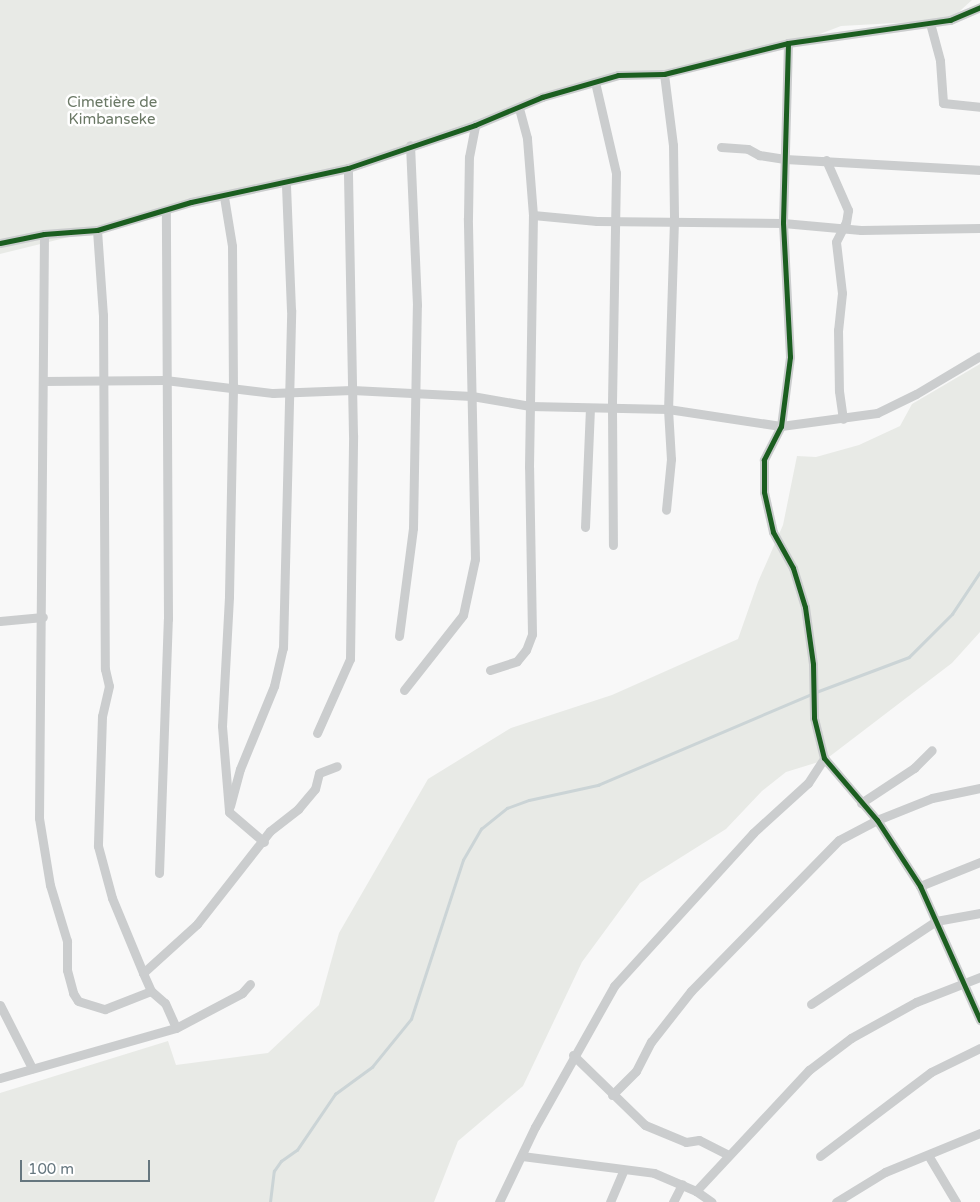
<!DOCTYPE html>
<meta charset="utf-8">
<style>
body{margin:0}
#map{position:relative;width:980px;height:1202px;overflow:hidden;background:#f8f8f8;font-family:"Varela Round",sans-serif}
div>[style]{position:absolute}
.green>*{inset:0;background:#e8eae6}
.stream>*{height:2.5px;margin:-1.25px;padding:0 1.25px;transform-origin:1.25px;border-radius:1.25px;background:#cbd4d6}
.street>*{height:9px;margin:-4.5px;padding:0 4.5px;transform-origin:4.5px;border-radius:4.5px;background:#cbcdce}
.cycleway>*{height:5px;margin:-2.5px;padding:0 2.5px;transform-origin:2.5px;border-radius:2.5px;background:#1b5e20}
span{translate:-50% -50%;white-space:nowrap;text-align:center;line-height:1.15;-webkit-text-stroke:5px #fff;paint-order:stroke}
.park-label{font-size:15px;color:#6a7865}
.scale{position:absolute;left:20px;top:1160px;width:130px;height:22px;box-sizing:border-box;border:2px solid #66777f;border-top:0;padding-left:6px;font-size:15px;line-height:18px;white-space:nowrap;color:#66777f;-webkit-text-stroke:4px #fff;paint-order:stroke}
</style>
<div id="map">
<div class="green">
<div style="clip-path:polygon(0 0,972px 0,950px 20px,841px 26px,799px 42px,664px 74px,618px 75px,348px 168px,0 254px)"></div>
<div style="clip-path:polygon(980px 364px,980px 632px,952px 663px,825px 760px,786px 772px,762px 791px,726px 829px,640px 883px,582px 962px,523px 1086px,458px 1141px,434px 1202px,0 1202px,0 1093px,168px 1041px,176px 1065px,268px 1053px,319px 1005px,339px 933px,428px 779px,511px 728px,612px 695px,738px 639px,758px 582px,783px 525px,797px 456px,816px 457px,859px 445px,900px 426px,912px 404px)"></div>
</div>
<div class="stream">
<div style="left:816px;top:692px;width:99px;rotate:-20.6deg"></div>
<div style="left:909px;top:657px;width:61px;rotate:-45deg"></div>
<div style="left:952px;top:614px;width:50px;rotate:-56.3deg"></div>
<div style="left:270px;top:1202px;width:31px;rotate:-83deg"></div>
<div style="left:274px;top:1171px;width:12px;rotate:-55deg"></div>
<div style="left:281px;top:1161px;width:19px;rotate:-35deg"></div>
<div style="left:297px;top:1150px;width:68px;rotate:-55.8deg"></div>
<div style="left:335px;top:1094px;width:46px;rotate:-36.1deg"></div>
<div style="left:372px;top:1067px;width:62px;rotate:-50.9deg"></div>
<div style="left:411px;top:1019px;width:167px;rotate:-71.9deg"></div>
<div style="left:463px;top:860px;width:36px;rotate:-60deg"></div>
<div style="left:481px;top:829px;width:33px;rotate:-39deg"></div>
<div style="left:507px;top:808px;width:23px;rotate:-20deg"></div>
<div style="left:529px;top:800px;width:71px;rotate:-12.3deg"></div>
<div style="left:598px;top:785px;width:232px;rotate:-23.1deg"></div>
</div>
<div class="street">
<div style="left:930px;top:23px;width:39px;rotate:75deg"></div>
<div style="left:940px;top:61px;width:42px;rotate:85.9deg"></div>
<div style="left:943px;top:103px;width:37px;rotate:6deg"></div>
<div style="left:788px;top:43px;width:180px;rotate:91.6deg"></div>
<div style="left:783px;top:223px;width:134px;rotate:87deg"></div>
<div style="left:790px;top:357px;width:70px;rotate:97.4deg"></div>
<div style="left:781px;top:426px;width:38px;rotate:117deg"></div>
<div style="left:764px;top:460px;width:32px;rotate:90deg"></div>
<div style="left:764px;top:492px;width:41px;rotate:77.3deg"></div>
<div style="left:773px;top:532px;width:41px;rotate:60.9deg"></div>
<div style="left:793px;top:568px;width:41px;rotate:72.9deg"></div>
<div style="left:805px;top:607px;width:58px;rotate:82deg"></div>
<div style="left:813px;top:664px;width:54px;rotate:88.9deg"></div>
<div style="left:814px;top:718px;width:41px;rotate:76deg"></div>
<div style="left:824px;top:758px;width:82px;rotate:49.5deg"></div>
<div style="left:877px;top:820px;width:79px;rotate:56.9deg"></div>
<div style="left:920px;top:886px;width:147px;rotate:65.9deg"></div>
<div style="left:664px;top:74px;width:72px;rotate:82.8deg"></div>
<div style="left:673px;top:145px;width:75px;rotate:89.2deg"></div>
<div style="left:674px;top:220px;width:189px;rotate:91.8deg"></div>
<div style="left:668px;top:409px;width:50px;rotate:86.6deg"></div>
<div style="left:671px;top:459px;width:51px;rotate:95.6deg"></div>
<div style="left:595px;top:82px;width:93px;rotate:77deg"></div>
<div style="left:616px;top:173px;width:236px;rotate:91deg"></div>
<div style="left:612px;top:409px;width:136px;rotate:89.6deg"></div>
<div style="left:721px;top:147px;width:27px;rotate:4deg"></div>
<div style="left:748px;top:149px;width:13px;rotate:29deg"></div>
<div style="left:759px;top:155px;width:26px;rotate:9deg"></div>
<div style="left:785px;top:159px;width:195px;rotate:3.2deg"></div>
<div style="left:826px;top:160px;width:55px;rotate:66.3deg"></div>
<div style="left:848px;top:210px;width:12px;rotate:99deg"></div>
<div style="left:846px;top:222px;width:22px;rotate:117deg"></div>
<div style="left:836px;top:242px;width:51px;rotate:83.3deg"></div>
<div style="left:842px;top:293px;width:37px;rotate:96deg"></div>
<div style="left:838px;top:330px;width:61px;rotate:89.1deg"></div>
<div style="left:839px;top:391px;width:28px;rotate:82deg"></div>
<div style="left:224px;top:197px;width:50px;rotate:80.7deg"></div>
<div style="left:232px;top:246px;width:141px;rotate:89.6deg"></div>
<div style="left:233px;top:387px;width:210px;rotate:91.1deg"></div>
<div style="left:229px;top:597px;width:129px;rotate:93.1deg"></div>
<div style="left:222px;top:726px;width:86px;rotate:85.3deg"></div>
<div style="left:229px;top:812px;width:46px;rotate:40.6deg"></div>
<div style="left:533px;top:215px;width:64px;rotate:5.4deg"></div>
<div style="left:597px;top:221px;width:186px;rotate:0.6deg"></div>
<div style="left:783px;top:223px;width:78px;rotate:5.1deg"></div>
<div style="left:861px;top:230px;width:119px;rotate:-1deg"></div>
<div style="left:97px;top:230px;width:85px;rotate:86deg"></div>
<div style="left:103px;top:315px;width:354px;rotate:89.7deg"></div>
<div style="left:105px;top:669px;width:17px;rotate:77deg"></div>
<div style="left:109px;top:686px;width:31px;rotate:103deg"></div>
<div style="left:102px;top:716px;width:130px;rotate:91.8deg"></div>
<div style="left:98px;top:846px;width:54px;rotate:74.9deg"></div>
<div style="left:112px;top:898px;width:81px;rotate:67.5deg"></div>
<div style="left:143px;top:973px;width:20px;rotate:66deg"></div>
<div style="left:151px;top:991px;width:18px;rotate:41deg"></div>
<div style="left:165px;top:1003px;width:27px;rotate:66deg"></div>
<div style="left:44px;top:234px;width:584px;rotate:90.49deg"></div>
<div style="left:39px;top:818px;width:68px;rotate:80.7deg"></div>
<div style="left:50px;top:885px;width:59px;rotate:73.1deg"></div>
<div style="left:67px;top:941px;width:29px;rotate:90deg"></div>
<div style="left:67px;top:970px;width:24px;rotate:75deg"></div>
<div style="left:73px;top:993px;width:9px;rotate:58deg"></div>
<div style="left:78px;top:1001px;width:28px;rotate:17deg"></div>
<div style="left:105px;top:1009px;width:49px;rotate:-21.4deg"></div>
<div style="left:0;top:243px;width:45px;rotate:-11.6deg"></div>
<div style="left:44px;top:234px;width:53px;rotate:-4.3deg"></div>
<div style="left:97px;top:230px;width:98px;rotate:-16.6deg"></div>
<div style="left:191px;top:202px;width:161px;rotate:-12.2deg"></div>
<div style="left:348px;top:168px;width:134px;rotate:-18.7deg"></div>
<div style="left:475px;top:125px;width:73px;rotate:-22.7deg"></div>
<div style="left:542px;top:97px;width:79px;rotate:-16.1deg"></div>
<div style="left:618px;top:75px;width:46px;rotate:-1.2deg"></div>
<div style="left:664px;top:74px;width:128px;rotate:-14deg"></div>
<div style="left:788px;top:43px;width:164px;rotate:-8.1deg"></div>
<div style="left:950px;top:20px;width:33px;rotate:-23deg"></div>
<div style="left:43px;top:381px;width:122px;rotate:-0.5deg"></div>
<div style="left:165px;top:380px;width:109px;rotate:6.9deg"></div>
<div style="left:273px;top:393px;width:79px;rotate:-2.2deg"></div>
<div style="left:352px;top:390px;width:120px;rotate:2.9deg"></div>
<div style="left:472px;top:396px;width:59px;rotate:9.8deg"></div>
<div style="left:530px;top:406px;width:138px;rotate:1.2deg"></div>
<div style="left:668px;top:409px;width:114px;rotate:8.6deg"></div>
<div style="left:781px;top:426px;width:97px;rotate:-7.7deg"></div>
<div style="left:877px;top:413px;width:43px;rotate:-26deg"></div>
<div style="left:916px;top:394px;width:74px;rotate:-30.7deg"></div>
<div style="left:585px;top:527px;width:118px;rotate:-87.6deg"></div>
<div style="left:0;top:621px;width:43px;rotate:-5.3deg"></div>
<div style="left:399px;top:636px;width:109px;rotate:-82.6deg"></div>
<div style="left:413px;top:528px;width:223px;rotate:-89deg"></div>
<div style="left:417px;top:305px;width:160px;rotate:-92.5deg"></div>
<div style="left:490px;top:670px;width:28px;rotate:-18deg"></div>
<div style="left:517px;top:661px;width:14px;rotate:-51deg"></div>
<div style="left:526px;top:650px;width:17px;rotate:-69deg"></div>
<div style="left:532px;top:634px;width:167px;rotate:-91deg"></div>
<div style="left:529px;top:467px;width:252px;rotate:-89.1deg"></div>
<div style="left:533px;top:215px;width:77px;rotate:-94.5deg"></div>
<div style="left:527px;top:138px;width:31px;rotate:-105deg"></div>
<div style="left:404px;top:690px;width:95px;rotate:-51.8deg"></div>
<div style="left:463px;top:615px;width:57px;rotate:-77.9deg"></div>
<div style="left:475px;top:559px;width:341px;rotate:-91.2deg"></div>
<div style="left:468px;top:218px;width:61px;rotate:-89.1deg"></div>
<div style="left:469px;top:157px;width:33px;rotate:-79deg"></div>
<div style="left:317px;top:733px;width:81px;rotate:-66deg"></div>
<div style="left:350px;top:659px;width:224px;rotate:-89.2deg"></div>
<div style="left:353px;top:435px;width:267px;rotate:-91.1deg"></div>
<div style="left:861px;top:803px;width:64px;rotate:-33.4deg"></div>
<div style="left:914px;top:768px;width:25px;rotate:-45deg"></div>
<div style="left:230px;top:806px;width:38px;rotate:-75deg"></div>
<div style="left:240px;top:769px;width:90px;rotate:-67.7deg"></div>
<div style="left:274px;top:686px;width:39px;rotate:-77deg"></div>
<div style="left:283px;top:648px;width:338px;rotate:-88.6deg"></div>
<div style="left:291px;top:310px;width:127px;rotate:-92.3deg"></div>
<div style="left:159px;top:873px;width:254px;rotate:-88deg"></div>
<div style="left:168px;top:619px;width:409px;rotate:-90.3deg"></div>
<div style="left:920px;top:886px;width:65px;rotate:-21.8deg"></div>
<div style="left:143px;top:973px;width:73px;rotate:-42.2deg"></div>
<div style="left:197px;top:924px;width:118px;rotate:-51.9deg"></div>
<div style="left:270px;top:831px;width:36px;rotate:-38deg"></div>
<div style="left:298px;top:809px;width:26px;rotate:-50deg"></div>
<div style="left:315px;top:789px;width:16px;rotate:-76deg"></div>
<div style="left:319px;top:773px;width:19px;rotate:-21deg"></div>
<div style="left:811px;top:1004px;width:150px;rotate:-33.6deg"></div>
<div style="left:936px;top:921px;width:45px;rotate:-10.3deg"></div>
<div style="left:0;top:1005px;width:71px;rotate:63.1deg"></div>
<div style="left:573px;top:1055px;width:100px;rotate:44.2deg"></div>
<div style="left:645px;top:1125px;width:44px;rotate:22.5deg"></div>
<div style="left:686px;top:1142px;width:13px;rotate:-9deg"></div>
<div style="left:699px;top:1140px;width:31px;rotate:27deg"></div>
<div style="left:0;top:1078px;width:183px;rotate:-15.9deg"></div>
<div style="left:176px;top:1028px;width:75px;rotate:-27.9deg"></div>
<div style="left:242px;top:993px;width:12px;rotate:-48deg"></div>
<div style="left:612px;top:1095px;width:34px;rotate:-45deg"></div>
<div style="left:636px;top:1071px;width:33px;rotate:-63deg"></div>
<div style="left:651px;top:1042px;width:65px;rotate:-51.9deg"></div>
<div style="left:691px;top:991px;width:211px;rotate:-45.6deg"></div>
<div style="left:839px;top:840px;width:43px;rotate:-27.8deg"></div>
<div style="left:877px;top:820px;width:59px;rotate:-21.8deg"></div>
<div style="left:932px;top:798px;width:49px;rotate:-11.8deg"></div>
<div style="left:928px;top:1155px;width:55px;rotate:59.2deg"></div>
<div style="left:522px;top:1156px;width:133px;rotate:7.3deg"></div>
<div style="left:654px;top:1173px;width:46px;rotate:23.2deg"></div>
<div style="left:696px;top:1191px;width:19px;rotate:35deg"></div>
<div style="left:820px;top:1156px;width:139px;rotate:-37.1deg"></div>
<div style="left:931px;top:1072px;width:55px;rotate:-26.1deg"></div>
<div style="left:696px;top:1191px;width:166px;rotate:-47deg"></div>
<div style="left:809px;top:1070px;width:53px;rotate:-37.3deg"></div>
<div style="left:851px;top:1038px;width:74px;rotate:-29deg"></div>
<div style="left:916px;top:1002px;width:69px;rotate:-21.3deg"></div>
<div style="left:499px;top:1202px;width:83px;rotate:-64.4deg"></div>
<div style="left:535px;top:1127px;width:162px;rotate:-60.7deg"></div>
<div style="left:614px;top:986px;width:207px;rotate:-47.7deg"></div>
<div style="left:753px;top:833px;width:74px;rotate:-42.3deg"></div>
<div style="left:808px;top:783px;width:30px;rotate:-57deg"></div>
<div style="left:610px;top:1202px;width:34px;rotate:-67deg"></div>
<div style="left:673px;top:1202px;width:20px;rotate:-63deg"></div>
<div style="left:836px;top:1202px;width:57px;rotate:-31.5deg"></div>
<div style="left:885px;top:1172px;width:103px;rotate:-22.3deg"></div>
</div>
<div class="cycleway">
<div style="left:788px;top:43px;width:180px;rotate:91.6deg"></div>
<div style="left:783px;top:223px;width:134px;rotate:87deg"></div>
<div style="left:790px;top:357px;width:70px;rotate:97.4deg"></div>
<div style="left:781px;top:426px;width:38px;rotate:117deg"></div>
<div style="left:764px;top:460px;width:32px;rotate:90deg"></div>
<div style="left:764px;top:492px;width:41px;rotate:77.3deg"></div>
<div style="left:773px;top:532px;width:41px;rotate:60.9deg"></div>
<div style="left:793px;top:568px;width:41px;rotate:72.9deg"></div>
<div style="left:805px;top:607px;width:58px;rotate:82deg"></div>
<div style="left:813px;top:664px;width:54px;rotate:88.9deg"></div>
<div style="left:814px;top:718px;width:41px;rotate:76deg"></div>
<div style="left:824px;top:758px;width:82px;rotate:49.5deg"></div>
<div style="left:877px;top:820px;width:79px;rotate:56.9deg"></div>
<div style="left:920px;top:886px;width:147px;rotate:65.9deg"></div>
<div style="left:0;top:243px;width:45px;rotate:-11.6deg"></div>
<div style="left:44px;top:234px;width:53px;rotate:-4.3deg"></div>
<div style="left:97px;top:230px;width:98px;rotate:-16.6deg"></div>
<div style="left:191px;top:202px;width:161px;rotate:-12.2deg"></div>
<div style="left:348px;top:168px;width:134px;rotate:-18.7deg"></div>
<div style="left:475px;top:125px;width:73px;rotate:-22.7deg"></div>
<div style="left:542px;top:97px;width:79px;rotate:-16.1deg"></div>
<div style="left:618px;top:75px;width:46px;rotate:-1.2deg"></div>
<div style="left:664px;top:74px;width:128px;rotate:-14deg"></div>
<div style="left:788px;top:43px;width:164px;rotate:-8.1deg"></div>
<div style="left:950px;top:20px;width:33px;rotate:-23deg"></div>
</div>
<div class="park-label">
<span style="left:112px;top:111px">Cimetière de<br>Kimbanseke</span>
</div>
<div class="scale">100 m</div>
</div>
